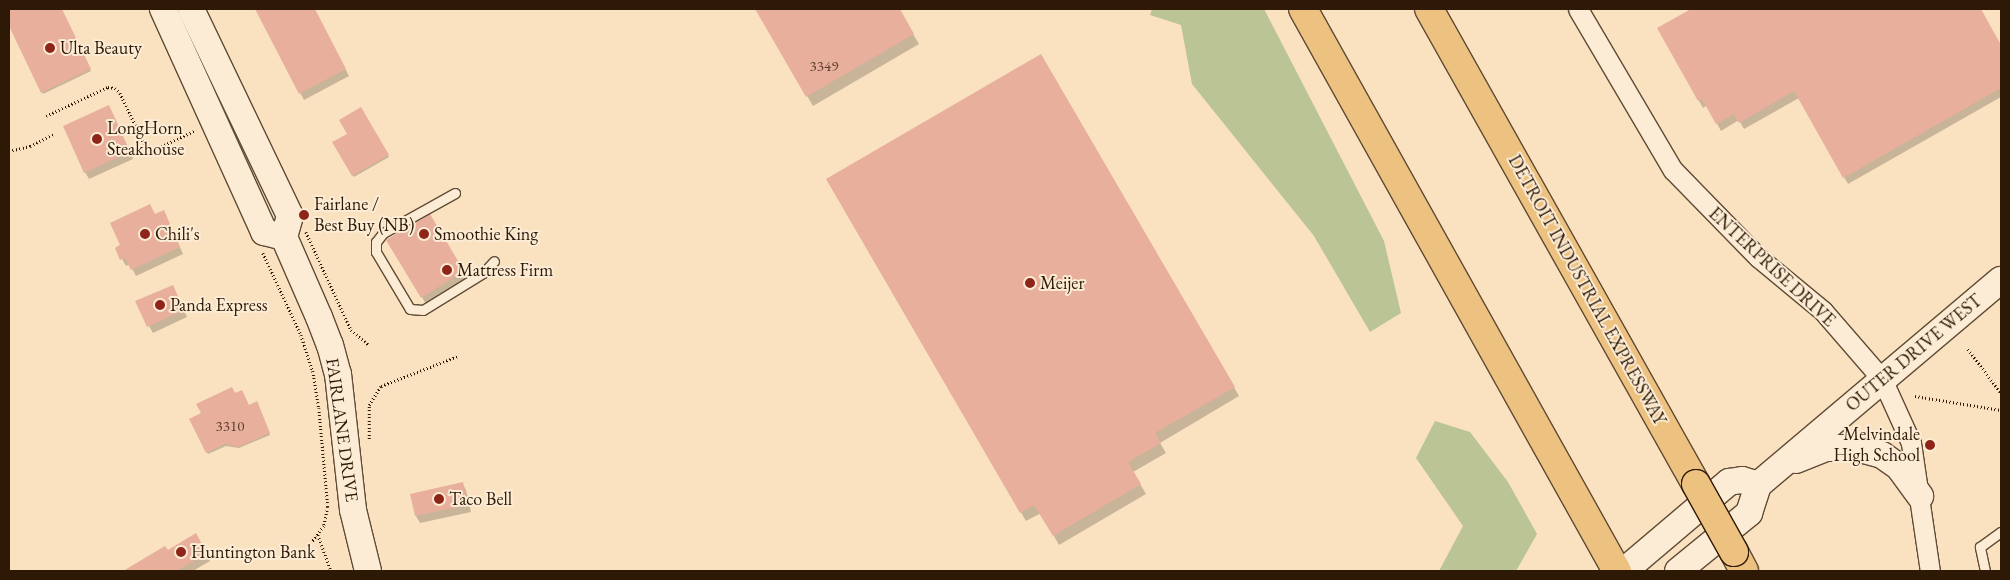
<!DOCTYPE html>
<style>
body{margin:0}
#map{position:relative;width:2010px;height:580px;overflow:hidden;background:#fae2c0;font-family:"EB Garamond",serif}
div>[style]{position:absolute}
.green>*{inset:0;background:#bbc495}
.shadow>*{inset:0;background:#0003}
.building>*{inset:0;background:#e7af9c}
.path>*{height:2.5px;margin-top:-1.25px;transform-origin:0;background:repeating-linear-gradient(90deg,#2d1905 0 1px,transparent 0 3.5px)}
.roads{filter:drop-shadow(1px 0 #604b34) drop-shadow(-1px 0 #604b34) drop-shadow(0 1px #604b34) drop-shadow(0 -1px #604b34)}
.lane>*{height:9px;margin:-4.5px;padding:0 4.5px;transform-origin:4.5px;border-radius:4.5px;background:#fcecd6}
.street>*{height:19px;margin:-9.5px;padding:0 9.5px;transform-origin:9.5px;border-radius:9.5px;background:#fcecd6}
.secondary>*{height:26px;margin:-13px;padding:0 13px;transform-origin:13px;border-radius:13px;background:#fcecd6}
.highway>*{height:28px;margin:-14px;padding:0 14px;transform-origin:14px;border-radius:14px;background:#edc180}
.bridges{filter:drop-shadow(1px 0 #2d1905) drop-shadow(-1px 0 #2d1905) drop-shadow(0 1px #2d1905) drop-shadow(0 -1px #2d1905)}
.highway-bridge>*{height:28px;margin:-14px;padding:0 14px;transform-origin:14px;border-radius:14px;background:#edc180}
.dots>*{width:14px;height:14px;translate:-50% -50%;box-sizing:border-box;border:2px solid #fcecd6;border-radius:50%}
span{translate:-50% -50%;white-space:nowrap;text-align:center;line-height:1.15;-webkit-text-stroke:4px #fcecd6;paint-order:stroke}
.number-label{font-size:15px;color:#5c3e2b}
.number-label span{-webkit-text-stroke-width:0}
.poi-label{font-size:18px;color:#2d1905}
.left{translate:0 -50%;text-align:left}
.right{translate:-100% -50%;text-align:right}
.street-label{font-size:18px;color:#2d1905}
.frame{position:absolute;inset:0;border:10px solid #2d1905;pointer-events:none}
</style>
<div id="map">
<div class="green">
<div style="clip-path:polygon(1152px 9px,1264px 9px,1384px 241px,1401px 313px,1370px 332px,1314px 236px,1192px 84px,1181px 25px,1150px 15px)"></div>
<div style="clip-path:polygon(1435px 421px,1470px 432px,1508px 482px,1537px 534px,1516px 571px,1439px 571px,1463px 526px,1416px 458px)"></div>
</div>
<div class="shadow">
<div style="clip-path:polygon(9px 9px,61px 9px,91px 71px,43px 94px,9px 23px)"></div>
<div style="clip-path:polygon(256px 9px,314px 9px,349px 76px,304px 100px)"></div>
<div style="clip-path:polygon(756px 9px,898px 9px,919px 44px,813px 106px)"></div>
<div style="clip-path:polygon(1694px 9px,1979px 9px,2001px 48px,2001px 97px,1848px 184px,1799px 98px,1744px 129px,1739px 120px,1721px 131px,1707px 105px,1703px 108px,1659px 29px)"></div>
<div style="clip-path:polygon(1041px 55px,1239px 396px,1160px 443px,1166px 453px,1133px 472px,1146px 494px,1059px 545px,1041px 513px,1026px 521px,828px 180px)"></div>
<div style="clip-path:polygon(361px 109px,389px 157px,354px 177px,334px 143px,349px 134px)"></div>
<div style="clip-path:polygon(113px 114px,133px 159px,89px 179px,85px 172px)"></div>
<div style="clip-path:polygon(155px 216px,167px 219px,183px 254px,136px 276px,130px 264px,126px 266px,116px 248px)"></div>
<div style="clip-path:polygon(429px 216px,467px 279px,426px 304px,387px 241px)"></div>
<div style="clip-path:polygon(173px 286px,187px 317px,153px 333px,149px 326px)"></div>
<div style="clip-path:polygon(235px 395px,249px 406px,258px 404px,270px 435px,239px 448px,226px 446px,208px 454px,191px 420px)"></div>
<div style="clip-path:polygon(462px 483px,466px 490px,471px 512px,420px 523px,416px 516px,412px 495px)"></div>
<div style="clip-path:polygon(195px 535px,210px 561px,193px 571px,126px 571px,165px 548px,167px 552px)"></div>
</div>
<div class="building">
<div style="clip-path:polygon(9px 9px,62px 9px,91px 69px,41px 93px,9px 26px)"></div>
<div style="clip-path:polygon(255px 9px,315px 9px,346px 69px,299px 94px)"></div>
<div style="clip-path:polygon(755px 9px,900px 9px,914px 34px,806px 97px)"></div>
<div style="clip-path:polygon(1691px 9px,1981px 9px,2001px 45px,2001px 88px,1843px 178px,1794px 91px,1739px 123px,1734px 114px,1716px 124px,1702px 99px,1698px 101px,1657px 28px)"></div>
<div style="clip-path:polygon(1041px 54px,1235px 387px,1155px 433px,1161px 443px,1128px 462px,1141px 484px,1053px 536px,1034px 505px,1020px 513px,826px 179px)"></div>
<div style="clip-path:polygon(109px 105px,130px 152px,84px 173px,63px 126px)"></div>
<div style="clip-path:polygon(361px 107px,389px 155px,352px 176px,332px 142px,347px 134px,339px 120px)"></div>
<div style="clip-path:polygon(150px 204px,155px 214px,164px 210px,180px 247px,131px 270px,125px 258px,120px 260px,115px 248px,120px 245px,110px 223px)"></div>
<div style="clip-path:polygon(430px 214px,464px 271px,421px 298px,386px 240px)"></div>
<div style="clip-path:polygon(173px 285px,184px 310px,147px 327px,135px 301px)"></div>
<div style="clip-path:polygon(232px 387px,235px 393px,242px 390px,249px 405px,257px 401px,270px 433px,238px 447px,225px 444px,206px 453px,189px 419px,201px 413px,196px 404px)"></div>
<div style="clip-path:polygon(463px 482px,468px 505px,415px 516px,410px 494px)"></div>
<div style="clip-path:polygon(196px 533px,207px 553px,177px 571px,123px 571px,165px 546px,168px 550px)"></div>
</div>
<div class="path">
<div style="left:46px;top:116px;width:68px;rotate:-25.1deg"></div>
<div style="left:108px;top:87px;width:7px;rotate:8deg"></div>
<div style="left:115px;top:88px;width:7px;rotate:45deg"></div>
<div style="left:120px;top:93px;width:55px;rotate:64.4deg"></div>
<div style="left:144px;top:143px;width:8px;rotate:40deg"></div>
<div style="left:150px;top:148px;width:8px"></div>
<div style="left:158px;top:148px;width:42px;rotate:-25.3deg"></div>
<div style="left:9px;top:151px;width:22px;rotate:-13deg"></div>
<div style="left:30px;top:146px;width:27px;rotate:-27deg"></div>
<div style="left:306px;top:232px;width:108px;rotate:65.3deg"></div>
<div style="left:351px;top:330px;width:23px;rotate:40deg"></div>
<div style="left:263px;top:253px;width:90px;rotate:65.1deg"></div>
<div style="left:301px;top:335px;width:38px;rotate:72deg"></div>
<div style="left:313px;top:371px;width:37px;rotate:81deg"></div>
<div style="left:319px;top:408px;width:99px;rotate:84.8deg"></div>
<div style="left:328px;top:507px;width:19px;rotate:102deg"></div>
<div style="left:324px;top:526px;width:21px;rotate:127deg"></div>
<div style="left:1968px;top:349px;width:55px;rotate:53.1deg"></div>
<div style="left:1915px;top:396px;width:87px;rotate:9.2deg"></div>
<div style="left:369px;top:439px;width:34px;rotate:-90deg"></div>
<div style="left:369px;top:405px;width:22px;rotate:-58deg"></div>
<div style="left:381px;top:386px;width:83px;rotate:-21.3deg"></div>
<div style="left:318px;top:535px;width:38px;rotate:70deg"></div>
</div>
<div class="roads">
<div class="lane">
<div style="left:455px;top:193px;width:82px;rotate:150.9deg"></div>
<div style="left:383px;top:233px;width:11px;rotate:128deg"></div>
<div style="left:376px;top:242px;width:10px;rotate:90deg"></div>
<div style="left:376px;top:252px;width:66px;rotate:59.2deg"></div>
<div style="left:410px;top:309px;width:13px;rotate:4deg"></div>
<div style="left:423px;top:310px;width:70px;rotate:-31.7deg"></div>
<div style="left:483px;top:273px;width:16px;rotate:-47deg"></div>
<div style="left:1985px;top:571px;width:25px;rotate:-102deg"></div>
<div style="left:1980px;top:547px;width:26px;rotate:-36deg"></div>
</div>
<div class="street">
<div style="left:1578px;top:9px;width:187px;rotate:59.5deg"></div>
<div style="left:1673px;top:170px;width:123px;rotate:45.7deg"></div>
<div style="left:1759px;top:258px;width:83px;rotate:39.6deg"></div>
<div style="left:1823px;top:311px;width:90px;rotate:49.1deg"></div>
<div style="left:1882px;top:379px;width:70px;rotate:65.6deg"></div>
<div style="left:1911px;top:443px;width:129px;rotate:81.6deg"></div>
</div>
<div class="secondary">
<div style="left:163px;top:9px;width:245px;rotate:65.6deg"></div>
<div style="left:264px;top:232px;width:21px;rotate:14deg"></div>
<div style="left:191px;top:9px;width:229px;rotate:64.4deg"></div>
<div style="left:290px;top:216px;width:22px;rotate:106deg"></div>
<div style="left:284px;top:237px;width:87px;rotate:66.4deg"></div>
<div style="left:319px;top:317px;width:30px;rotate:69deg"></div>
<div style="left:330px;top:345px;width:30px;rotate:75deg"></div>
<div style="left:338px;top:374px;width:137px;rotate:83.7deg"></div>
<div style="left:353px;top:510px;width:63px;rotate:76.2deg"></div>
<div style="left:1796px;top:460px;width:31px;rotate:-22deg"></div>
<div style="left:1825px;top:448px;width:31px"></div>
<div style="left:1856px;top:448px;width:27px;rotate:15deg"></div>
<div style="left:1882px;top:455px;width:21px;rotate:35deg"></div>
<div style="left:1899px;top:467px;width:36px;rotate:54deg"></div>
<div style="left:1758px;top:485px;width:318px;rotate:-40.2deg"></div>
<div style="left:1624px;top:571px;width:138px;rotate:-40.3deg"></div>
<div style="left:1729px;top:482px;width:13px;rotate:-9deg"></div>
<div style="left:1742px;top:480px;width:17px;rotate:17deg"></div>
<div style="left:1678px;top:571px;width:92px;rotate:-39.2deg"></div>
<div style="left:1749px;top:513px;width:29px;rotate:-72deg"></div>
</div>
<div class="highway">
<div style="left:1303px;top:9px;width:644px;rotate:60.81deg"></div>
<div style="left:1429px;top:9px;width:545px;rotate:60.66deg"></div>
<div style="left:1734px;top:552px;width:21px;rotate:62deg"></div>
</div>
</div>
<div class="bridges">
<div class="highway-bridge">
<div style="left:1696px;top:484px;width:78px;rotate:60.8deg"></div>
</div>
</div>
<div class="dots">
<div style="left:50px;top:48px;background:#8f2418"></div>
<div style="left:97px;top:139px;background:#8f2418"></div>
<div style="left:304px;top:215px;background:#8f2418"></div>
<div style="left:145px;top:234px;background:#8f2418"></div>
<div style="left:424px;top:234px;background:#8f2418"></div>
<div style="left:447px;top:270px;background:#8f2418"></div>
<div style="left:1030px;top:283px;background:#8f2418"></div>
<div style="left:160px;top:305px;background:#8f2418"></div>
<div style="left:1930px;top:445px;background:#8f2418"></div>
<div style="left:439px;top:499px;background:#8f2418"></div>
<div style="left:181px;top:552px;background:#8f2418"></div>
</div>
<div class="number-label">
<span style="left:824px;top:66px">3349</span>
<span style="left:230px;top:426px">3310</span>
</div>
<div class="poi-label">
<span class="left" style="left:60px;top:48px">Ulta Beauty</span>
<span class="left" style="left:107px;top:139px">LongHorn<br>Steakhouse</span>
<span class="left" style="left:314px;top:215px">Fairlane /<br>Best Buy (NB)</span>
<span class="left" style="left:155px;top:234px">Chili's</span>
<span class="left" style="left:434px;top:234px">Smoothie King</span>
<span class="left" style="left:457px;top:270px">Mattress Firm</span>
<span class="left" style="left:1040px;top:283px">Meijer</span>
<span class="left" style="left:170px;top:305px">Panda Express</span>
<span class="right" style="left:1920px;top:445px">Melvindale<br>High School</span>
<span class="left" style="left:449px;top:499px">Taco Bell</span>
<span class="left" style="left:191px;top:552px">Huntington Bank</span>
</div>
<div class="street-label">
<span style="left:1772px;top:267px;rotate:43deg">ENTERPRISE DRIVE</span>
<span style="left:1587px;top:290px;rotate:61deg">DETROIT INDUSTRIAL EXPRESSWAY</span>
<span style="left:1914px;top:353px;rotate:-40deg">OUTER DRIVE WEST</span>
<span style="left:342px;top:430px;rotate:82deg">FAIRLANE DRIVE</span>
</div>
<div class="frame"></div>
</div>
